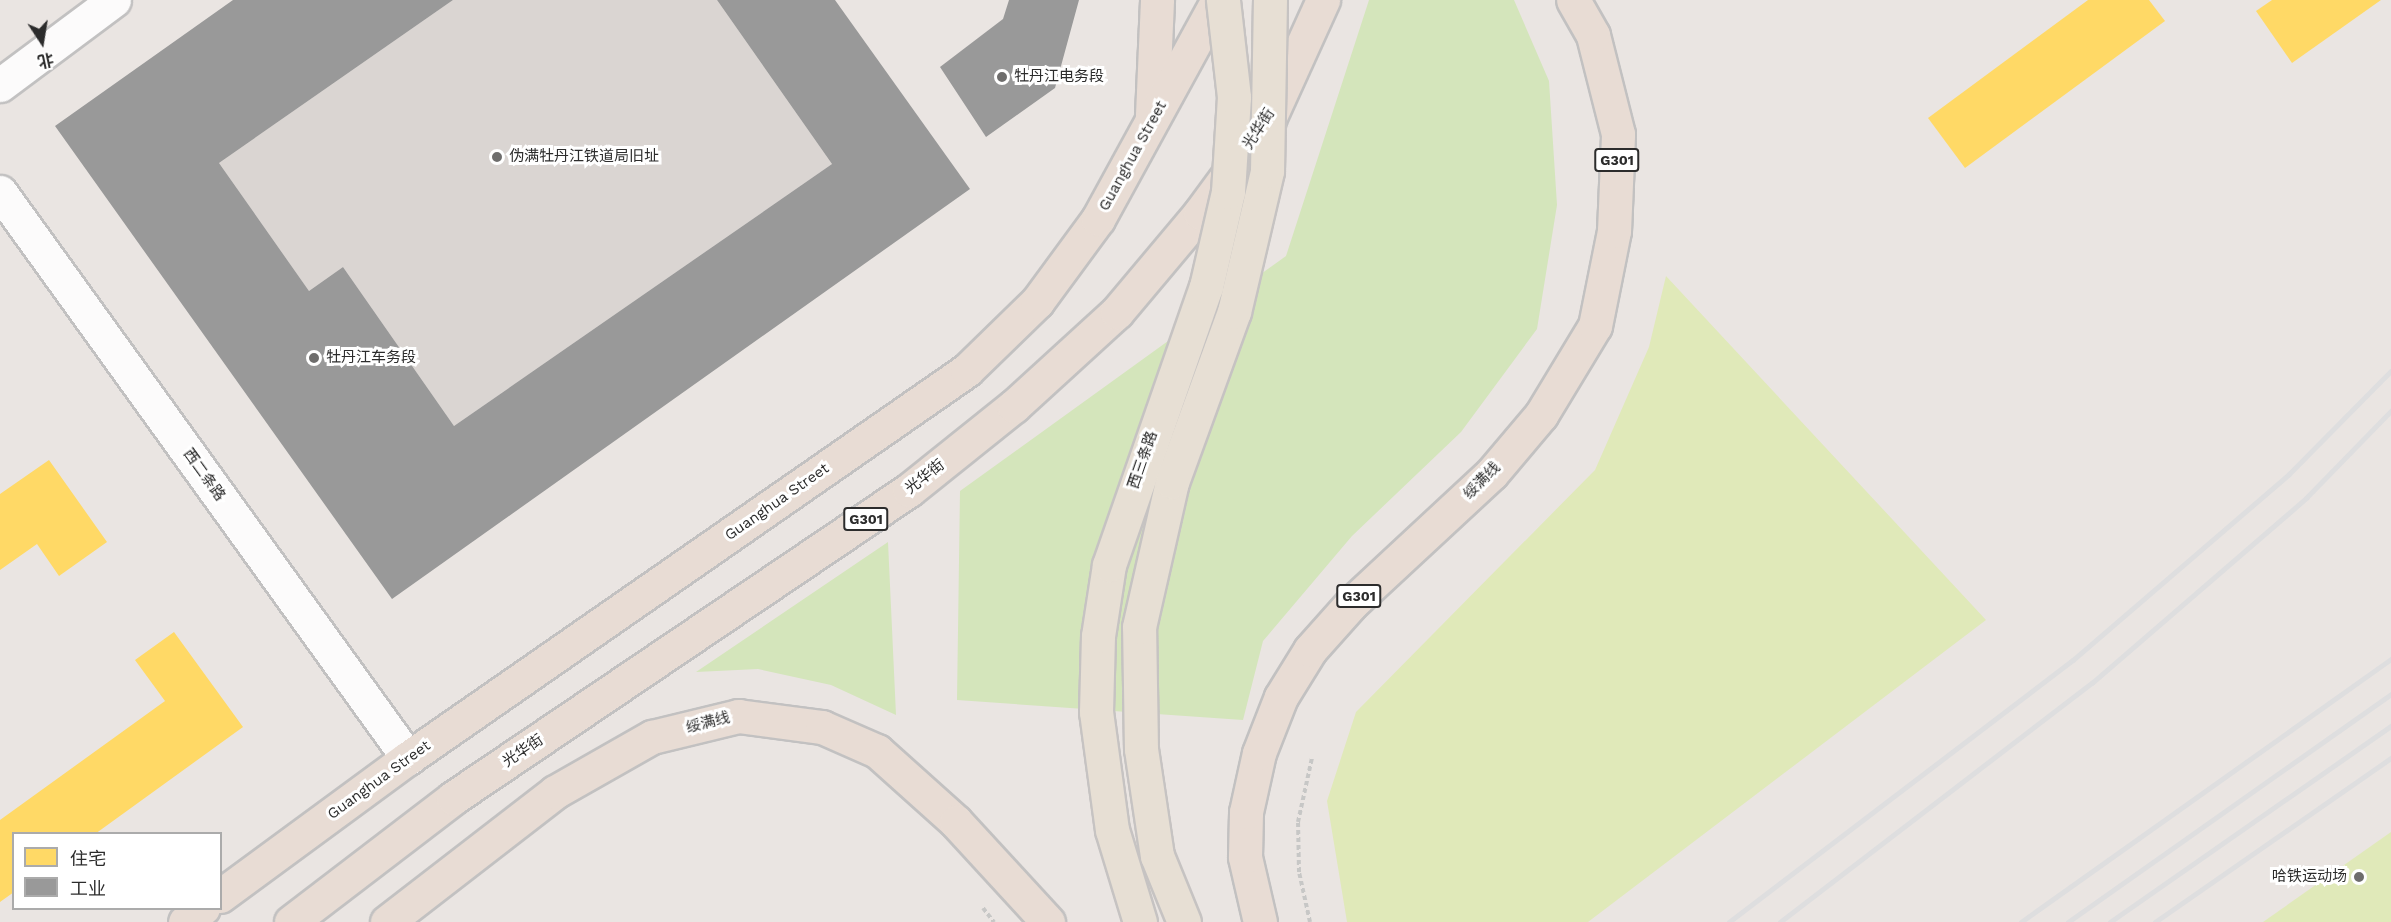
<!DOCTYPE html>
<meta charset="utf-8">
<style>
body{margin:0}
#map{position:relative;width:2391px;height:922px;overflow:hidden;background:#eae5e2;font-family:"Work Sans","Noto Sans SC",sans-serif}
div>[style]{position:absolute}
.green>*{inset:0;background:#d4e5bb}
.pitch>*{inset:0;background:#e0e9b9}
.plaza>*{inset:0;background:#dad5d2}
.homes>*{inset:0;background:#ffd966}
.industry>*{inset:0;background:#999}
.path>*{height:4px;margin-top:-2px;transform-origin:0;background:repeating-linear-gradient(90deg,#c7c7c6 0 4.5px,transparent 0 7.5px)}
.roads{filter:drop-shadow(2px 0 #c2c1c1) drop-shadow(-2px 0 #c2c1c1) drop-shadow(0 2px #c2c1c1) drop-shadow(0 -2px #c2c1c1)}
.tertiary>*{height:33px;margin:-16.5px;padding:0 16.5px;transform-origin:16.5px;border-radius:16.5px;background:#fcfbfb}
.trunk>*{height:33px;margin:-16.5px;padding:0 16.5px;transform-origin:16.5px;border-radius:16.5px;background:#e8dcd4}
.rail>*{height:4.5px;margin:-2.25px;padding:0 2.25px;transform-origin:2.25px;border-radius:2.25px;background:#dededf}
.bridges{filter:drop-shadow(2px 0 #c6c3c2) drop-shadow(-2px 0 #c6c3c2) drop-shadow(0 2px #c6c3c2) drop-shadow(0 -2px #c6c3c2)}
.primary-bridge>*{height:33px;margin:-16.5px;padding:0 16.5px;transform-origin:16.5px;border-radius:16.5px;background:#e7dfd4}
.dots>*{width:16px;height:16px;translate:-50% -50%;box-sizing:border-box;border:3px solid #fff;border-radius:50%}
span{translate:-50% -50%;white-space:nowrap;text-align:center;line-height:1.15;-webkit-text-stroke:6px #fff;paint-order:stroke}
.shield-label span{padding:2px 4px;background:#fff;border:2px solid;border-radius:4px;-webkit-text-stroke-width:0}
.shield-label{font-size:14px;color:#2c2c2c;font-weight:700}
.poi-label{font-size:15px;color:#2c2c2c}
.left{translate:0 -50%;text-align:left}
.right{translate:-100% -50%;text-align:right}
.street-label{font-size:15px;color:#2c2c2c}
.legend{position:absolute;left:12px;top:832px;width:210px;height:78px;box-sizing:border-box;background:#fff;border:2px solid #ababab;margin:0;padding:8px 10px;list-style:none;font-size:18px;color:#2c2c2c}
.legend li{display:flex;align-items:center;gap:12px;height:30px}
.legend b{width:30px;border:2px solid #ababab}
.north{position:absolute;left:12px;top:12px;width:60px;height:60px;-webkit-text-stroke:4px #fff;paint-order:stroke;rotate:168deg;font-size:16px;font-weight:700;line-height:24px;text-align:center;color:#2c2c2c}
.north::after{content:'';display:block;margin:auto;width:21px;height:27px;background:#2c2c2c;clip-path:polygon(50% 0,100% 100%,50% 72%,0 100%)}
</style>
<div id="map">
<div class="green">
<div style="clip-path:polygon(1369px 0,1514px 0,1549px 81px,1557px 205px,1537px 329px,1461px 432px,1352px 536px,1263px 641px,1243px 720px,957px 700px,960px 491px,1286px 256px)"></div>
<div style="clip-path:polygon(888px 542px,896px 715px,831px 685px,758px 669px,696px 672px)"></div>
</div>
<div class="pitch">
<div style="clip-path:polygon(1666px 276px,1986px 620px,1588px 922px,1347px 922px,1327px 801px,1356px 712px,1595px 470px,1649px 347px)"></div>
<div style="clip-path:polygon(2391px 832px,2391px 922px,2263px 922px)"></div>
</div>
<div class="plaza">
<div style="clip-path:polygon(453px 0,717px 0,832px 164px,454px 426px,343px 267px,309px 291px,219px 163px)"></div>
</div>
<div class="homes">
<div style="clip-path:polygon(2088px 0,2149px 0,2165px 21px,1965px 168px,1928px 118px)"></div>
<div style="clip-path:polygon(2272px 0,2381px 0,2292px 63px,2256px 11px)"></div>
<div style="clip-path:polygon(49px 460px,107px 542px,59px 576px,37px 544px,0 570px,0 494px)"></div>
<div style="clip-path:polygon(174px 632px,243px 727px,95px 834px,14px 834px,14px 892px,0 902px,0 820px,165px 701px,135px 660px)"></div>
</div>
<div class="industry">
<div style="clip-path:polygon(233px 0,453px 0,219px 163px,309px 291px,343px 267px,454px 426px,832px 164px,717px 0,835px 0,970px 189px,392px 599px,55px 126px)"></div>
<div style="clip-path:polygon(1009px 0,1079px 0,1055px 88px,986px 137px,940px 67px,1003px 19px)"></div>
</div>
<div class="path">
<div style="left:983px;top:908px;width:18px;rotate:52deg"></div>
<div style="left:1310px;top:922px;width:51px;rotate:-102.4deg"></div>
<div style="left:1299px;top:872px;width:50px;rotate:-91.1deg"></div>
<div style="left:1298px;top:822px;width:66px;rotate:-77.7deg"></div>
</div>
<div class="roads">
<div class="tertiary">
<div style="left:0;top:85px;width:142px;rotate:-36.7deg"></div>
<div style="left:0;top:192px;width:698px;rotate:54.21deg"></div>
</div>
<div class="trunk">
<div style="left:1152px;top:115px;width:115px;rotate:-87.5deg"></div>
<div style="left:220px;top:896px;width:233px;rotate:-36.3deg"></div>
<div style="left:408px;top:758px;width:680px;rotate:-34.76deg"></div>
<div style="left:967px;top:370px;width:98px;rotate:-44.2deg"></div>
<div style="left:1037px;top:302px;width:103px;rotate:-53.7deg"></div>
<div style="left:1098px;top:219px;width:250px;rotate:-61.3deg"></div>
<div style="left:185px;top:922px;width:23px;rotate:-38deg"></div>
<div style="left:291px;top:922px;width:204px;rotate:-37.4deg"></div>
<div style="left:453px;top:798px;width:550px;rotate:-34.04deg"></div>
<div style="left:909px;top:490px;width:134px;rotate:-38.7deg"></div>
<div style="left:1014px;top:406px;width:139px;rotate:-42.4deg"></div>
<div style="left:1117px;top:312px;width:129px;rotate:-50deg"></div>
<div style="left:1200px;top:213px;width:117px;rotate:-53.7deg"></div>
<div style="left:1269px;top:119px;width:131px;rotate:-65.6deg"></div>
<div style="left:387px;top:922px;width:212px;rotate:-37.7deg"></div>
<div style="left:555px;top:792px;width:112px;rotate:-29.6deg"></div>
<div style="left:652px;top:737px;width:89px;rotate:-13.7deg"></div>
<div style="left:738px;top:716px;width:85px;rotate:7.5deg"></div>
<div style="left:822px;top:727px;width:60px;rotate:23.6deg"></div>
<div style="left:877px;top:751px;width:106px;rotate:41.9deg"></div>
<div style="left:956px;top:822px;width:136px;rotate:47.4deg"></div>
<div style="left:1260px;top:922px;width:67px;rotate:-103deg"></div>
<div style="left:1245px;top:857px;width:45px;rotate:-88.7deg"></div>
<div style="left:1246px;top:812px;width:60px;rotate:-77.6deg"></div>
<div style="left:1259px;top:753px;width:60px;rotate:-68.6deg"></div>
<div style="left:1281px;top:697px;width:55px;rotate:-58.3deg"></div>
<div style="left:1310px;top:650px;width:62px;rotate:-48.3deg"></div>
<div style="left:1351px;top:604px;width:192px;rotate:-42.9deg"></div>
<div style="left:1492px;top:473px;width:76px;rotate:-49.8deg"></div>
<div style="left:1541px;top:415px;width:104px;rotate:-58.8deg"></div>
<div style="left:1595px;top:326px;width:97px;rotate:-78.7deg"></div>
<div style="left:1614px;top:231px;width:97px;rotate:-87.6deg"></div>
<div style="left:1618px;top:134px;width:102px;rotate:-104.2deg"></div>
<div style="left:1593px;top:35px;width:40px;rotate:-119.7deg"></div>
</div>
</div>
<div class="rail">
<div style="left:1729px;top:922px;width:432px;rotate:-37.3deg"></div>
<div style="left:2073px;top:660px;width:284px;rotate:-40.7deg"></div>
<div style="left:2288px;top:475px;width:146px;rotate:-45.3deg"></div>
<div style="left:1780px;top:922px;width:393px;rotate:-37.5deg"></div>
<div style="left:2092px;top:683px;width:283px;rotate:-40.8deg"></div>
<div style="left:2306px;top:498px;width:122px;rotate:-45.7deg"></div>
<div style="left:2021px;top:922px;width:454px;rotate:-35.4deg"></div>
<div style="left:2068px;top:922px;width:395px;rotate:-35.2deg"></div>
<div style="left:2110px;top:922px;width:343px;rotate:-34.9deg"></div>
<div style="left:2155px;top:922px;width:287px;rotate:-34.8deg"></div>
</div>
<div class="bridges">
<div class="primary-bridge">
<div style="left:1140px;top:922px;width:96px;rotate:-106.9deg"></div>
<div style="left:1112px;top:830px;width:119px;rotate:-97.7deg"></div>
<div style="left:1096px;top:712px;width:76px;rotate:-88.5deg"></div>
<div style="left:1098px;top:636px;width:72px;rotate:-81.2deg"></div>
<div style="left:1109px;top:565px;width:294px;rotate:-70.8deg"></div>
<div style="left:1206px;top:287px;width:98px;rotate:-77deg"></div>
<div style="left:1228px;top:192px;width:95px;rotate:-86.4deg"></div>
<div style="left:1234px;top:97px;width:98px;rotate:-96.5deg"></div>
<div style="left:1184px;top:922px;width:71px;rotate:-112.2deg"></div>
<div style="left:1157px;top:856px;width:108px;rotate:-98.5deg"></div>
<div style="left:1141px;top:749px;width:122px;rotate:-90.9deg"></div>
<div style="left:1139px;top:627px;width:149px;rotate:-77.2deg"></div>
<div style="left:1172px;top:482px;width:181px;rotate:-70deg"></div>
<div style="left:1234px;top:312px;width:145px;rotate:-76.8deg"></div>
<div style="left:1267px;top:171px;width:171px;rotate:-89deg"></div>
</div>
</div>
<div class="dots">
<div style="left:1002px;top:77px;background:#6e6d6c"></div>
<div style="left:497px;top:157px;background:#6e6d6c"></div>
<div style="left:314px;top:358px;background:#6e6d6c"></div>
<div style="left:2359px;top:877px;background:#6e6d6c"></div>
</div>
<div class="shield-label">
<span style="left:1617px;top:160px">G301</span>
<span style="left:866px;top:519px">G301</span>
<span style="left:1359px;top:596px">G301</span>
</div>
<div class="poi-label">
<span class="left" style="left:1014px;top:77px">牡丹江电务段</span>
<span class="left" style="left:509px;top:157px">伪满牡丹江铁道局旧址</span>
<span class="left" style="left:326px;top:358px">牡丹江车务段</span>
<span class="right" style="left:2347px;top:877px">哈铁运动场</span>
</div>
<div class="street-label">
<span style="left:1259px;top:129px;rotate:-57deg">光华街</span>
<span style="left:1133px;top:156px;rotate:-61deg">Guanghua Street</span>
<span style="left:1143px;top:460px;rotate:-71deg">西三条路</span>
<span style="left:204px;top:475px;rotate:54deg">西二条路</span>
<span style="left:925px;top:477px;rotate:-38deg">光华街</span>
<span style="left:1482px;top:481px;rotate:-45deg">绥满线</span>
<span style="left:777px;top:502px;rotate:-35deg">Guanghua Street</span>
<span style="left:708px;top:723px;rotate:-14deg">绥满线</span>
<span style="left:523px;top:751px;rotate:-34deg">光华街</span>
<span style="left:379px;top:780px;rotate:-36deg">Guanghua Street</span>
</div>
<ul class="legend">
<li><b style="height:16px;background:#ffd966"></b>住宅</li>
<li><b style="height:16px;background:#999"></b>工业</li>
</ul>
<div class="north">北</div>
</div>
